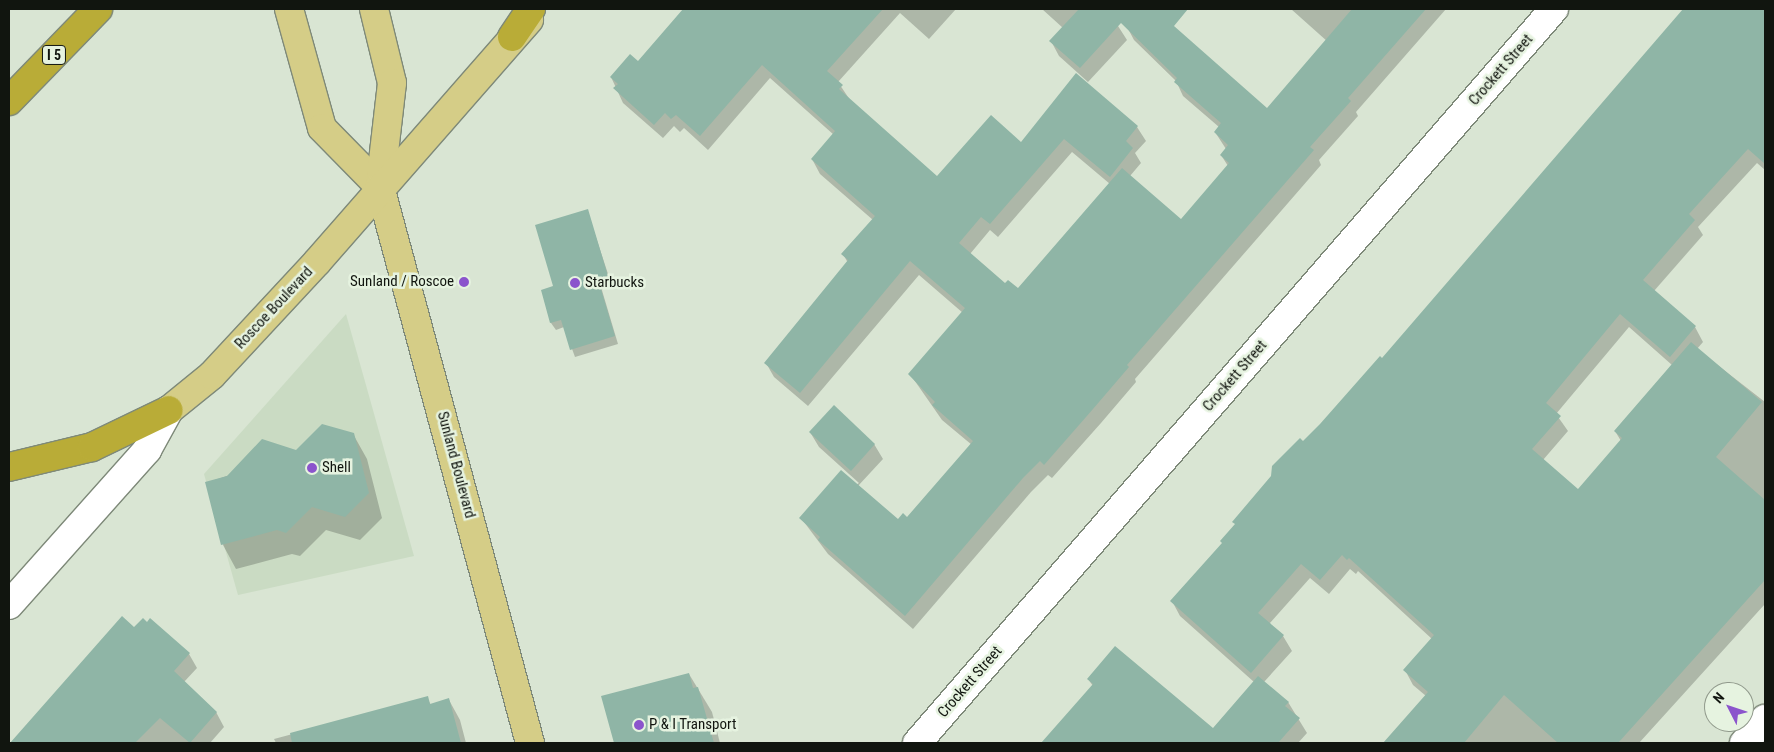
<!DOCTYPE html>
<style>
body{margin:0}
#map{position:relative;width:1774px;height:752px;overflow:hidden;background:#d9e5d3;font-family:"Roboto Condensed",sans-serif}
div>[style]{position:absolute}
.built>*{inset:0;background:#cadbc3}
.shadow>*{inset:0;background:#0003}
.building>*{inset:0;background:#8fb5a6}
.roads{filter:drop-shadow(1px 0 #7e8979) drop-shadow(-1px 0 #7e8979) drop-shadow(0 1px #7e8979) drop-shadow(0 -1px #7e8979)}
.minor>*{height:28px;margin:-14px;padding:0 14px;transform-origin:14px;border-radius:14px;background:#fff}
.major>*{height:28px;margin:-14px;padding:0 14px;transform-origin:14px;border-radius:14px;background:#d5cd87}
.highway>*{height:28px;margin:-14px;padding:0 14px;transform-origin:14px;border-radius:14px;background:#b9ac37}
.dots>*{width:14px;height:14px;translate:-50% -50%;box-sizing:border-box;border:2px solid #e6f3e0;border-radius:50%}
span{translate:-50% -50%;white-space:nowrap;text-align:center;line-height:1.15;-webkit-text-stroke:5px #e6f3e0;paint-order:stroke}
.shield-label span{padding:1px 4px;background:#e6f3e0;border:1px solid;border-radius:4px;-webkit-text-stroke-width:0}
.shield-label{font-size:14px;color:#11150f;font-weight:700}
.street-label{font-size:15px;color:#11150f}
.poi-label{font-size:15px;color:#11150f}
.right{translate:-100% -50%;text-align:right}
.left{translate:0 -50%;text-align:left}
.frame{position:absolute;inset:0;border:10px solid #11150f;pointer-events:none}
.north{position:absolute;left:1704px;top:682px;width:50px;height:50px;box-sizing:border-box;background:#e6f3e0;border:1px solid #919a8c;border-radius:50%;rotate:311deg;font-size:14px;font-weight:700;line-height:20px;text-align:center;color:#11150f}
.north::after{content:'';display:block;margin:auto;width:18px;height:22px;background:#8b54cc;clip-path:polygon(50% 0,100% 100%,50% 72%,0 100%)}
</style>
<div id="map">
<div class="built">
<div style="clip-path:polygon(346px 314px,414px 556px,238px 595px,204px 474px)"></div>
</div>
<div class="shadow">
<div style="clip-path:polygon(evenodd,686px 9px,956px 9px,929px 39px,900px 13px,838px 82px,850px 100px,937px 178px,1021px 144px,1076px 75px,1137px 127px,1146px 141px,1135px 153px,1141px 163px,1130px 176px,1181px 221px,1228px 166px,1221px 155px,1226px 149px,1215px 132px,1219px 127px,1183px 96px,1176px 81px,1134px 40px,1126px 25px,1142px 9px,1156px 16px,1267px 110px,1328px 42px,1291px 9px,1446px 9px,1356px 112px,1358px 116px,1319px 160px,1321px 165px,1135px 379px,1136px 382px,1101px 423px,1052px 478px,1048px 475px,1031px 492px,913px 629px,828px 554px,801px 518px,859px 483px,819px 447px,810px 432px,874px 444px,883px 459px,858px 486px,898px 521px,908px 519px,972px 445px,942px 420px,910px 374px,963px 313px,919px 275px,808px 406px,774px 377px,766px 363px,848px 263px,843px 254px,873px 220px,820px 174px,812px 159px,834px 135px,770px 78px,708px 150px,684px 128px,680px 132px,674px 126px,663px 138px,623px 103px,611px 77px,638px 62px,686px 9px,1072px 152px,1110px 184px,1018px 289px,1005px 285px,970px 254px,990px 230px,998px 237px,1072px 152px)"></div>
<div style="clip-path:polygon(1042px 9px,1100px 9px,1118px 26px,1127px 40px,1088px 82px,1059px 56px,1051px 41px,1063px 28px)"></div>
<div style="clip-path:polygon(evenodd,1685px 9px,1765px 9px,1765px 170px,1757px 163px,1698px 227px,1703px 235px,1654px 291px,1695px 327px,1703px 342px,1697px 349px,1765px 402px,1765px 604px,1639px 743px,1385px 743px,1426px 696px,1413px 685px,1405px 670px,1432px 639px,1358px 571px,1356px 574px,1350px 569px,1329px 594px,1310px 578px,1269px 624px,1283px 636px,1292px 651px,1264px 682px,1288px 702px,1307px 733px,1298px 743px,1043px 743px,1093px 686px,1088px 679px,1213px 729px,1254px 682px,1180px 616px,1172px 601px,1223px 544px,1303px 443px,1382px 360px,1685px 9px,1629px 327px,1672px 365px,1615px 431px,1621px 441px,1578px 491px,1543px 460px,1568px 431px,1556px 414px,1629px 327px)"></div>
<div style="clip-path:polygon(587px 210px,611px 283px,601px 287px,618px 344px,575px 357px,564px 327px,556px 330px,551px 323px,542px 291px,554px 287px)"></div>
<div style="clip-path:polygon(353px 434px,367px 459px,382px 518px,360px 540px,326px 530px,300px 556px,292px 554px,236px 569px,223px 545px,206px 483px)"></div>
<div style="clip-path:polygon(122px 618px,134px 629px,189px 654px,197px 668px,184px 682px,216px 712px,224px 727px,210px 743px,14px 743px)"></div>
<div style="clip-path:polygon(689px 674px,712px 712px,720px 743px,615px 743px,603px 697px)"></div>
<div style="clip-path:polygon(427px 698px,431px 705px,449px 700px,460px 720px,466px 743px,276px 743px,274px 739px)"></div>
</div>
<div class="building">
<div style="clip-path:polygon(683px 9px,883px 9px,827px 71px,843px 85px,839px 89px,937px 176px,991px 115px,1021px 142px,1076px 73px,1138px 126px,1126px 141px,1133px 148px,1110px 177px,1064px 139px,990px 224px,981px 217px,959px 243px,1005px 283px,1008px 280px,1018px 288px,1122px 168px,1181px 219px,1229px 163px,1220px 155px,1228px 145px,1214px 132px,1221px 123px,1174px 82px,1177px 78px,1121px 23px,1080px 68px,1049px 41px,1079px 9px,1188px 9px,1174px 26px,1267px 108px,1352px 9px,1426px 9px,1348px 98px,1351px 101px,1310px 147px,1314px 150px,1127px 365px,1129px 367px,1093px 409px,1044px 465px,1040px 461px,1023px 478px,905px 616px,818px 540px,820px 537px,799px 518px,841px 470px,898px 519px,903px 513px,907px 517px,973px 441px,932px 405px,935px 402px,908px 374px,965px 308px,910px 261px,800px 393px,764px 363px,848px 260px,841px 254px,875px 216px,811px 159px,835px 131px,762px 65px,700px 136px,676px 115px,671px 119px,665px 113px,654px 125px,613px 88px,618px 84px,610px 77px,630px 54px,638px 61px)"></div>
<div style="clip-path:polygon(1683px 9px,1765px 9px,1765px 164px,1748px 149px,1689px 214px,1695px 220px,1643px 280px,1696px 326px,1670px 357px,1620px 314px,1546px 403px,1561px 416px,1532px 449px,1578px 489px,1622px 438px,1614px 431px,1691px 342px,1762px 402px,1716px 457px,1765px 500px,1765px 580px,1618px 743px,1558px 743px,1504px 695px,1464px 743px,1383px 743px,1428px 692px,1403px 670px,1434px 635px,1349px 558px,1347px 560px,1342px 555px,1320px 580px,1301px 564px,1258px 613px,1284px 635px,1251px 673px,1170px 601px,1222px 543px,1220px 541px,1235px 524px,1232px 522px,1271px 476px,1272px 466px,1300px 438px,1303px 441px,1320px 424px,1380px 356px,1382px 358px)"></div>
<div style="clip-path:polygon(588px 209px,608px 276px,598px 279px,615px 336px,570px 350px,561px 320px,550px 323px,541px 290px,553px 286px,535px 225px)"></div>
<div style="clip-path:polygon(834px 405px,875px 444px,851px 471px,809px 432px)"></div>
<div style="clip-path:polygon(322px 424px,354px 433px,369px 493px,345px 517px,312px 507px,286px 533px,277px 530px,221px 545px,205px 482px,227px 476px,262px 439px,296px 450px)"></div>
<div style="clip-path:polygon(122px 616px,134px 627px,143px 618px,147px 622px,150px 618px,190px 653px,174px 671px,217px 712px,190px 743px,160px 718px,135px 743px,10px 743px)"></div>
<div style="clip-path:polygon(1115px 646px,1213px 728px,1258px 676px,1289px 702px,1285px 706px,1300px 718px,1278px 743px,1041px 743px,1093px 684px,1087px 679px)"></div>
<div style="clip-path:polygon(689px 673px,693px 688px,698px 687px,714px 743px,614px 743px,601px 696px)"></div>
<div style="clip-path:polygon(428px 696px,430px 704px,449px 698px,461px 743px,292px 743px,290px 733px)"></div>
</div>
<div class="roads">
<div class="minor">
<div style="left:9px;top:605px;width:208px;rotate:-48.3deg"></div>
<div style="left:147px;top:450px;width:46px;rotate:-61.2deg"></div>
<div style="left:917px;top:743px;width:972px;rotate:-49.05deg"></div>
<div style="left:1744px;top:743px;width:32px;rotate:-49deg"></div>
</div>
<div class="major">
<div style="left:289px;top:9px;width:123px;rotate:74.5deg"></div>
<div style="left:322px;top:128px;width:83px;rotate:45.5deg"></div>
<div style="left:374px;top:9px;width:76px;rotate:76.3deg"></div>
<div style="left:392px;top:83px;width:105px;rotate:96.6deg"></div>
<div style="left:380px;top:187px;width:576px;rotate:74.9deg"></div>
<div style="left:169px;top:410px;width:55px;rotate:-39.1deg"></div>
<div style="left:212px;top:375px;width:154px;rotate:-47.1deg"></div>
<div style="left:317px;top:262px;width:322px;rotate:-48.8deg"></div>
</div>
<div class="highway">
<div style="left:512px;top:37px;width:34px;rotate:-56deg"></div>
<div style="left:9px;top:101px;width:128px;rotate:-45.9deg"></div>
<div style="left:9px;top:467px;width:85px;rotate:-13.5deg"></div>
<div style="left:92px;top:447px;width:85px;rotate:-25.7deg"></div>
</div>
</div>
<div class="dots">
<div style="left:464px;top:282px;background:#8b54cc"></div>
<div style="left:575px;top:283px;background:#8b54cc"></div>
<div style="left:312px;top:468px;background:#8b54cc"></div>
<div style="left:639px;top:725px;background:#8b54cc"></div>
</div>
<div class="shield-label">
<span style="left:54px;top:55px">I 5</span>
</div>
<div class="street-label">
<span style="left:1501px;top:70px;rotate:-49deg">Crockett Street</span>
<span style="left:274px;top:308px;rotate:-47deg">Roscoe Boulevard</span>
<span style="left:1235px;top:376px;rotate:-49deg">Crockett Street</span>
<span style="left:456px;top:465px;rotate:75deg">Sunland Boulevard</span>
<span style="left:970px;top:682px;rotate:-49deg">Crockett Street</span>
</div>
<div class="poi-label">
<span class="right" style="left:454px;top:282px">Sunland / Roscoe</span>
<span class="left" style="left:585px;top:283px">Starbucks</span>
<span class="left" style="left:322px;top:468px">Shell</span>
<span class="left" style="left:649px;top:725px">P &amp; I Transport</span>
</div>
<div class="frame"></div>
<div class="north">N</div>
</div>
